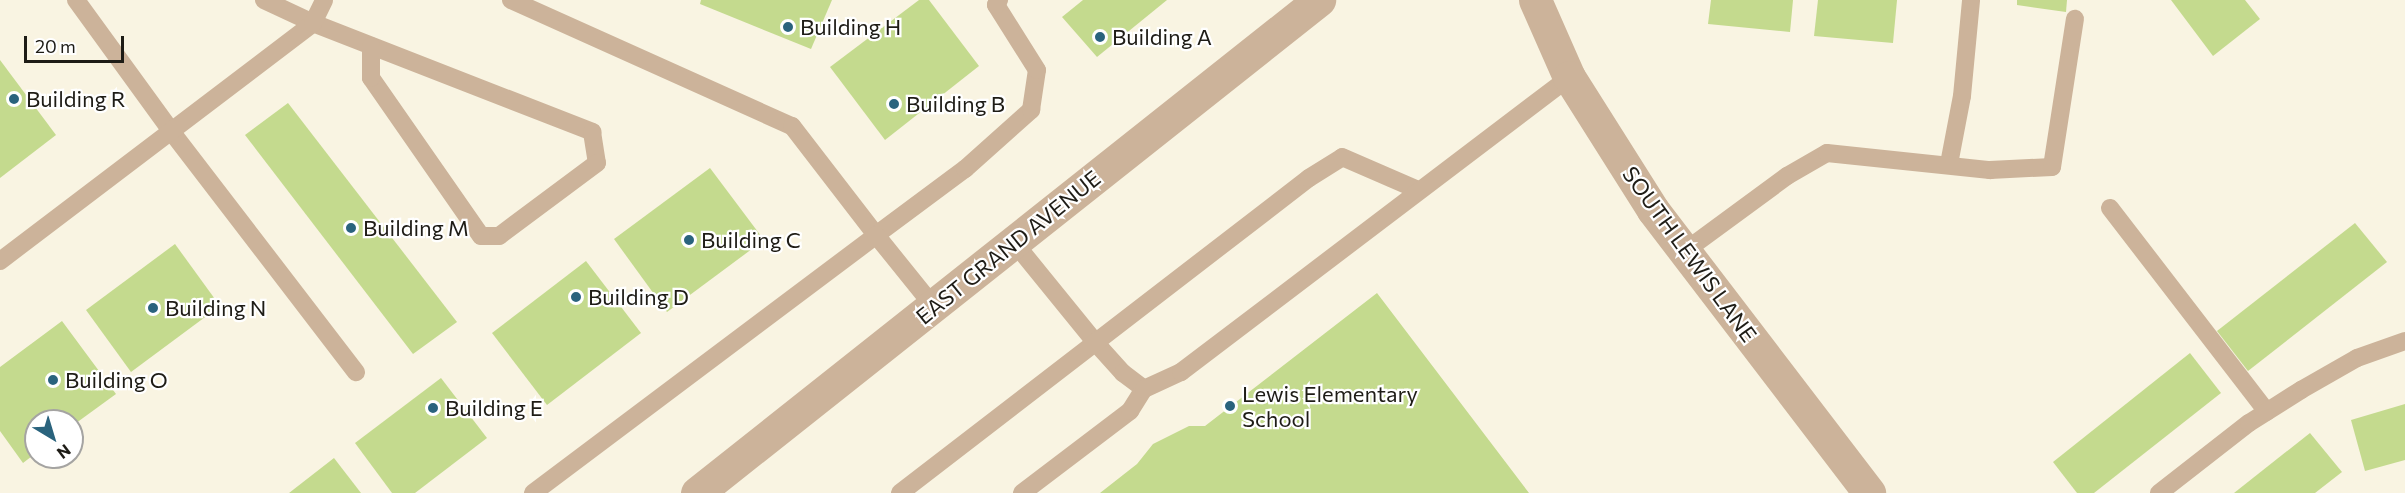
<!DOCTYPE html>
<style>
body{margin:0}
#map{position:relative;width:2405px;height:493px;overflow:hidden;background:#f9f4e2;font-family:Commissioner,sans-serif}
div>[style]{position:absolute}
.building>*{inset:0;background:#c4da8e}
.service>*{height:18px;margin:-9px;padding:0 9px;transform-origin:9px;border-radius:9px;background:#ccb39a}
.tertiary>*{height:33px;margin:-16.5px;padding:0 16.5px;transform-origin:16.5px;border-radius:16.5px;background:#ccb39a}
.dots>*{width:16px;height:16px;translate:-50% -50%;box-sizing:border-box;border:3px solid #fff;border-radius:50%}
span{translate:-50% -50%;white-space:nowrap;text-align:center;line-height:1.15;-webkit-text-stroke:4.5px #fff;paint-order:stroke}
.poi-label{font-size:22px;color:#1e1c16}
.left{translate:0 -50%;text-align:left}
.street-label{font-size:22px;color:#1e1c16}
.north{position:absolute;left:24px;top:409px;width:60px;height:60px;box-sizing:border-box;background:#fff;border:2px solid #a5a4a2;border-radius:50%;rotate:142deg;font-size:16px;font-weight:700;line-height:24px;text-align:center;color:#1e1c16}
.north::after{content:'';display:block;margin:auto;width:21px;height:27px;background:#2a637d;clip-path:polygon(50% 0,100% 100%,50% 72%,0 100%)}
.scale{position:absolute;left:24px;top:36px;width:100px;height:27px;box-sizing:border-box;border:3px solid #1e1c16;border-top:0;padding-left:8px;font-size:18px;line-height:21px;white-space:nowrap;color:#1e1c16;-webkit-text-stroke:4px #fff;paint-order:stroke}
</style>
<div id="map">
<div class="building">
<div style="clip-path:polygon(701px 0,832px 0,811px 49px,700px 4px)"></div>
<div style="clip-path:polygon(919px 0,929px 0,979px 66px,885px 140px,830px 67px)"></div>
<div style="clip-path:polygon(1083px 0,1167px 0,1097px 57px,1062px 17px)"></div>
<div style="clip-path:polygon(1711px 0,1793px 0,1790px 32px,1708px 24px)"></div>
<div style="clip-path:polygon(1818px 0,1897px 0,1893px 43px,1814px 36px)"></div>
<div style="clip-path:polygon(2017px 0,2067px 0,2066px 12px,2017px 5px)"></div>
<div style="clip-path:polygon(2171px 0,2245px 0,2260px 19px,2213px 56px)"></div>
<div style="clip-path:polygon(0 60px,56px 135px,0 178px)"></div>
<div style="clip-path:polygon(288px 103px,457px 322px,413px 354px,245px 135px)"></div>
<div style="clip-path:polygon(710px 168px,764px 240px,667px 312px,614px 239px)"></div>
<div style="clip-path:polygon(2355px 223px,2387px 262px,2248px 371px,2217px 331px)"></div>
<div style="clip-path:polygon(175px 244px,220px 306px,131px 372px,86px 310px)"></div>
<div style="clip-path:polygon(586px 261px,641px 333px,547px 405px,492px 333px)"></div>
<div style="clip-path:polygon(1377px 293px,1529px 493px,1100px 493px,1137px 464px,1153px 444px,1189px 426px,1205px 426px)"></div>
<div style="clip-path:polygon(62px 321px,116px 394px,72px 426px,72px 421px,36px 421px,36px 453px,23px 463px,0 431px,0 367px)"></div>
<div style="clip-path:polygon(2190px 353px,2221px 393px,2094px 493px,2077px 493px,2053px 462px)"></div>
<div style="clip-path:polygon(441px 378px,487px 438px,415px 493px,392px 493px,355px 443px)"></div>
<div style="clip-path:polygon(2405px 404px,2405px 460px,2365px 471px,2351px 420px)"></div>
<div style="clip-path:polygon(2310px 433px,2342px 472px,2315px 493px,2234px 493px)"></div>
<div style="clip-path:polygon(334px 458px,361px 493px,289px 493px)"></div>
</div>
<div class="service">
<div style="left:76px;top:0;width:167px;rotate:54deg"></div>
<div style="left:174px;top:135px;width:299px;rotate:52.5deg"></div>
<div style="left:264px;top:0;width:54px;rotate:25.1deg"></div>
<div style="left:313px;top:23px;width:300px;rotate:21.3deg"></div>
<div style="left:592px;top:132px;width:31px;rotate:81deg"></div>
<div style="left:597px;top:163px;width:122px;rotate:143.3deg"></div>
<div style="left:499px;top:236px;width:18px;rotate:180deg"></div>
<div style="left:481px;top:236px;width:193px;rotate:-124.8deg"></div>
<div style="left:371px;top:78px;width:32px;rotate:-90deg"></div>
<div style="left:511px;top:0;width:308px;rotate:24.2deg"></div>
<div style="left:792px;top:126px;width:138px;rotate:52.4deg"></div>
<div style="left:876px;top:235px;width:111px;rotate:-36.6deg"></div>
<div style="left:965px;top:169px;width:89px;rotate:-41.8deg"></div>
<div style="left:1031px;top:110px;width:40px;rotate:-81.5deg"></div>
<div style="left:1037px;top:70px;width:77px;rotate:-122.2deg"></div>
<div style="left:996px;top:5px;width:6px;rotate:-59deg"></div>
<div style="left:1949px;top:164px;width:69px;rotate:-79.2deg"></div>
<div style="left:1962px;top:96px;width:96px;rotate:-84.6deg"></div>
<div style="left:2110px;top:208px;width:257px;rotate:52.4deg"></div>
<div style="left:1013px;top:241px;width:130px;rotate:50.9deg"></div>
<div style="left:1095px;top:342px;width:42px;rotate:47.9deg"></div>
<div style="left:1123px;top:373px;width:26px;rotate:37deg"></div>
<div style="left:1685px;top:251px;width:127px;rotate:-36.3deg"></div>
<div style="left:1787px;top:176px;width:46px;rotate:-29.9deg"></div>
<div style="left:1827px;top:153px;width:164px;rotate:6deg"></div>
<div style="left:1990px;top:170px;width:62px;rotate:-2.8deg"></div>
<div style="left:2052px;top:167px;width:150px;rotate:-81.2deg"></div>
<div style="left:0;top:261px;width:393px;rotate:-37.2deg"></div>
<div style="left:313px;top:23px;width:25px;rotate:-64deg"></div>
<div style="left:533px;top:493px;width:429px;rotate:-36.9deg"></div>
<div style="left:876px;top:235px;width:92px;rotate:51.1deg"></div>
<div style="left:900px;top:493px;width:516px;rotate:-37.6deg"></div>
<div style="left:1309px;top:178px;width:39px;rotate:-32deg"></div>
<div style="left:1342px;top:157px;width:83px;rotate:23.5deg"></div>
<div style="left:1022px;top:493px;width:136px;rotate:-37.2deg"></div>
<div style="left:1130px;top:411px;width:26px;rotate:-58deg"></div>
<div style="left:1144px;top:389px;width:41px;rotate:-24.7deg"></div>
<div style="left:1181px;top:372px;width:487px;rotate:-37.2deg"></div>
<div style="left:2159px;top:493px;width:114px;rotate:-37.9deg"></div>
<div style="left:2249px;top:423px;width:62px;rotate:-32.4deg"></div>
<div style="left:2301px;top:390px;width:64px;rotate:-29.7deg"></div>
<div style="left:2357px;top:358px;width:51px;rotate:-19.5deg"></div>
</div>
<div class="tertiary">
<div style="left:1535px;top:0;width:84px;rotate:66.2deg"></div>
<div style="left:1569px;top:77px;width:157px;rotate:57.7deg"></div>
<div style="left:1653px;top:210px;width:356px;rotate:52.6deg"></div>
<div style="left:697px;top:493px;width:794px;rotate:-38.4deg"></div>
</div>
<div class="dots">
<div style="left:788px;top:27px;background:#2a637d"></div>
<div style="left:1100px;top:37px;background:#2a637d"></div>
<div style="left:14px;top:99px;background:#2a637d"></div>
<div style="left:894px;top:104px;background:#2a637d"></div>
<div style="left:351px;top:228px;background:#2a637d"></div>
<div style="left:689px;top:240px;background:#2a637d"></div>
<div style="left:576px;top:297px;background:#2a637d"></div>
<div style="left:153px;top:308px;background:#2a637d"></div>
<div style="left:53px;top:380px;background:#2a637d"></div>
<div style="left:1230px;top:406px;background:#2a637d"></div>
<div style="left:433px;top:408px;background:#2a637d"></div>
</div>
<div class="poi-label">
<span class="left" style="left:800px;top:27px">Building H</span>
<span class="left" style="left:1112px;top:37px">Building A</span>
<span class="left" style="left:26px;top:99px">Building R</span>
<span class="left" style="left:906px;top:104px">Building B</span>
<span class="left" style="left:363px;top:228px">Building M</span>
<span class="left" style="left:701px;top:240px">Building C</span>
<span class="left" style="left:588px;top:297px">Building D</span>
<span class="left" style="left:165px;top:308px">Building N</span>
<span class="left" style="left:65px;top:380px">Building O</span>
<span class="left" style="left:1242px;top:406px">Lewis Elementary<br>School</span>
<span class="left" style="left:445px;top:408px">Building E</span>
</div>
<div class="street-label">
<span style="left:1008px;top:247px;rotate:-39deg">EAST GRAND AVENUE</span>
<span style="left:1690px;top:254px;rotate:54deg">SOUTH LEWIS LANE</span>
</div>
<div class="north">N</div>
<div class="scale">20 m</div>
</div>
